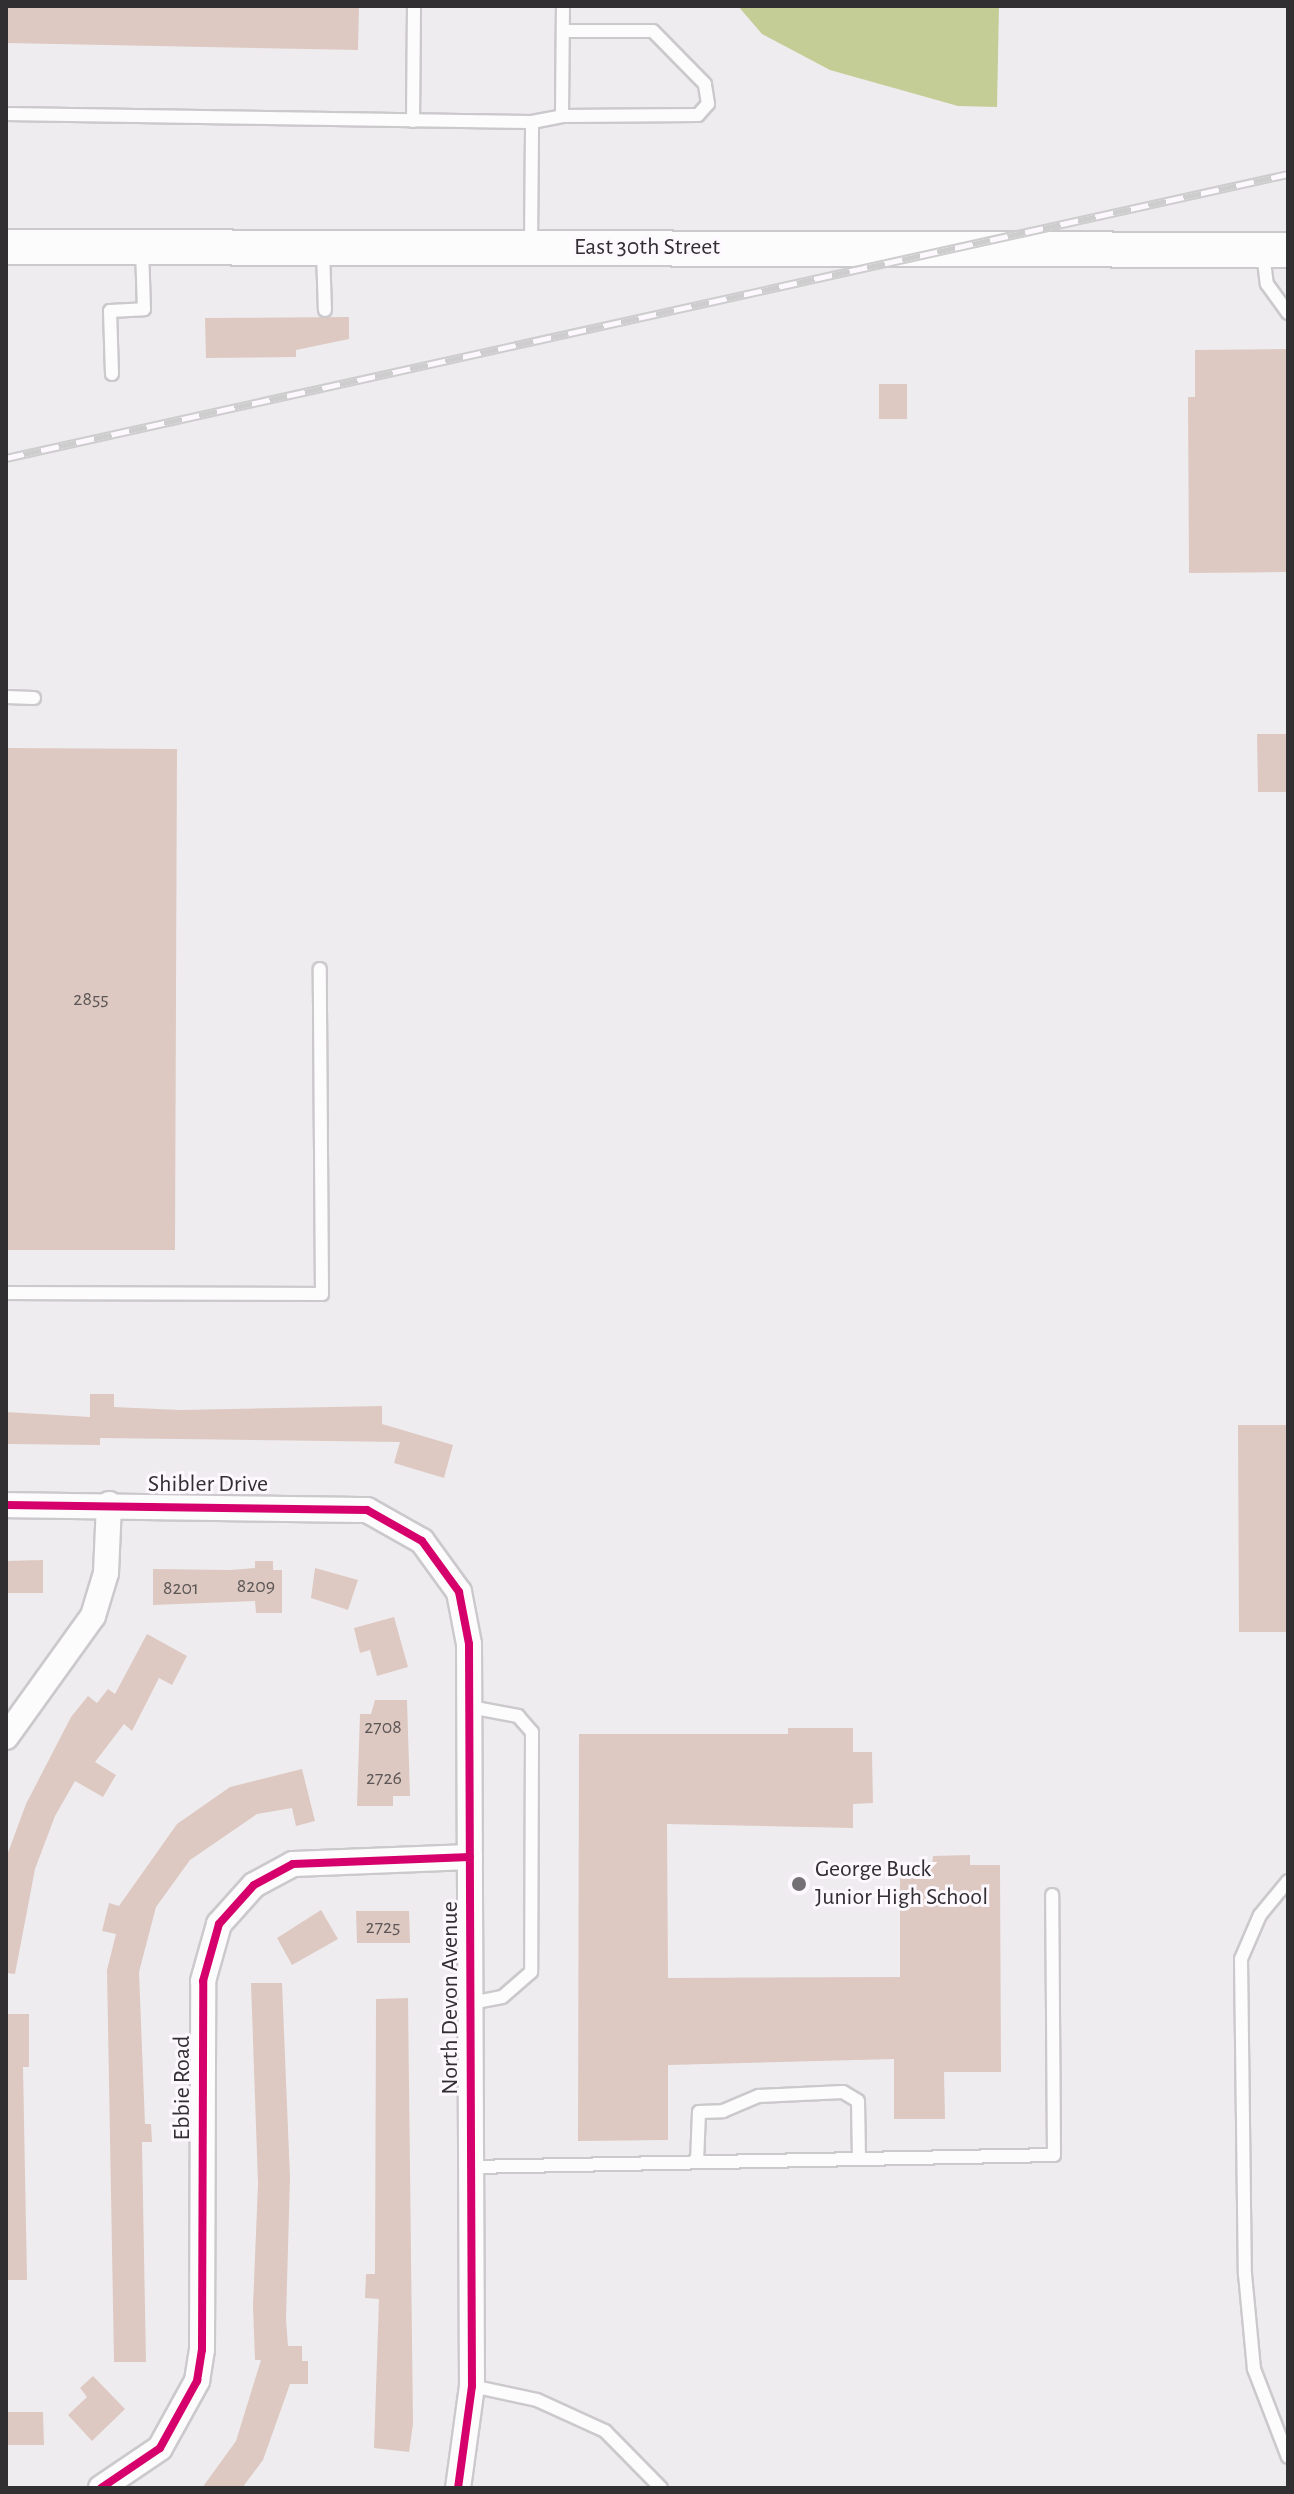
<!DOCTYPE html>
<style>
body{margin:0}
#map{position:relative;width:1294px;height:2494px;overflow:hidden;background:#efecf0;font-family:"Alegreya Sans",sans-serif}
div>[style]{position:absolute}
.forest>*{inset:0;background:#c5cd96}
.building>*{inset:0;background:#ddc9c1}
.roads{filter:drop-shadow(2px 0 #ccc9cd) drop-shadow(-2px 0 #ccc9cd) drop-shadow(0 2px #ccc9cd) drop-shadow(0 -2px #ccc9cd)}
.service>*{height:12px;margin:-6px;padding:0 6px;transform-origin:6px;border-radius:6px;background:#fdfcfd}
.minor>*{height:24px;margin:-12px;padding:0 12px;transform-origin:12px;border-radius:12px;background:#fdfcfd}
.secondary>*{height:34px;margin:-17px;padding:0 17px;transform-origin:17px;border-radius:17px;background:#fdfcfd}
.rail>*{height:9px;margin-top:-4.5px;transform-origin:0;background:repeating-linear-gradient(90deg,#fdf8fe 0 18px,#cecdce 0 36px);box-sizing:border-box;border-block:2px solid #cecdce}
.cycleway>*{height:8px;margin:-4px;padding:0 4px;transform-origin:4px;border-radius:4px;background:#d6006c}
.dots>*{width:22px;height:22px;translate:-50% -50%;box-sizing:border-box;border:4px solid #fdf8fe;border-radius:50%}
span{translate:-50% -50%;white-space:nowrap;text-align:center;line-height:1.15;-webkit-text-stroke:6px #fdf8fe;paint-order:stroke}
.number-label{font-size:20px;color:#5c5656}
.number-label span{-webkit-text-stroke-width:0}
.street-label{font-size:24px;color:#312f32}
.poi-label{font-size:24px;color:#312f32}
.left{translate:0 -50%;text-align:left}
.frame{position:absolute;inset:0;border:8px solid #312f32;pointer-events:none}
</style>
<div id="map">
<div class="forest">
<div style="clip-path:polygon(738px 6px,999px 6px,997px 107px,958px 106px,830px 70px,762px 34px)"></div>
</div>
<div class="building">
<div style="clip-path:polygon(6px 6px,359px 6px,358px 50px,6px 43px)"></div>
<div style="clip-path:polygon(349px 317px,349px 339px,296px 350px,296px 357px,206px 358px,205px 318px)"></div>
<div style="clip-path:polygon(1288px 349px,1288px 572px,1189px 573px,1188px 397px,1195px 397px,1195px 350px)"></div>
<div style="clip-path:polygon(879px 384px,907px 384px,907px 419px,879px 419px)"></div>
<div style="clip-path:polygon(1257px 734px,1288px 734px,1288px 792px,1258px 792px)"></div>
<div style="clip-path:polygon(6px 748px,177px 749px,175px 1250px,6px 1250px)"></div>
<div style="clip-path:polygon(90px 1394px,114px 1394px,114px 1407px,180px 1410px,382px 1406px,382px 1424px,453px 1445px,444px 1478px,394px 1463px,400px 1442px,100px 1438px,100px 1445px,6px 1444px,6px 1412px,90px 1417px)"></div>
<div style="clip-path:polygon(1238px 1425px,1288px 1425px,1288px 1632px,1239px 1632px)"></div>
<div style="clip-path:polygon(43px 1560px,43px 1593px,6px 1593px,6px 1561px)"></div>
<div style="clip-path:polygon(255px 1561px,273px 1561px,273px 1570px,282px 1570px,282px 1613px,256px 1613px,255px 1601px,153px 1605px,153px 1569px,230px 1570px,255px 1568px)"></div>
<div style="clip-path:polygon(315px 1568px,358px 1580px,348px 1610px,311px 1598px)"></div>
<div style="clip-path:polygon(394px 1617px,408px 1667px,377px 1676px,370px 1650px,360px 1653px,354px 1628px)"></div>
<div style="clip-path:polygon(147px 1634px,187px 1656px,172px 1685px,159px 1678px,132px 1731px,124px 1724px,95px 1762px,116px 1775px,103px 1797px,75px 1781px,55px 1816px,35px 1869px,15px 1974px,6px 1973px,6px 1858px,26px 1804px,71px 1717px,88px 1696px,97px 1703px,108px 1689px,115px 1694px)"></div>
<div style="clip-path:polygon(375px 1700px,407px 1700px,410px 1796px,393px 1796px,393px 1806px,357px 1806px,360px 1714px,371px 1714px)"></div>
<div style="clip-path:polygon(788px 1728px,853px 1728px,853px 1752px,872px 1752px,873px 1803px,853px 1804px,853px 1828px,667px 1824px,668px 1978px,900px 1977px,900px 1865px,932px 1865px,933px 1856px,970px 1855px,970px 1865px,1000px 1865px,1001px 2072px,944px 2072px,945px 2119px,894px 2119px,894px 2059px,668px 2065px,668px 2140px,578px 2141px,579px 1734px,788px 1734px)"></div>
<div style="clip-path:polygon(302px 1769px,315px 1821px,296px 1826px,292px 1808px,257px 1814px,190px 1860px,156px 1907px,139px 1972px,145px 2124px,151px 2124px,152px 2142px,142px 2142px,146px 2362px,114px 2362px,107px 1970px,116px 1934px,102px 1931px,109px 1903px,119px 1906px,177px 1824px,230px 1787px)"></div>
<div style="clip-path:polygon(321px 1910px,338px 1939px,292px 1965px,277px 1938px)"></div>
<div style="clip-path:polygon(356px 1911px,409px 1911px,410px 1943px,357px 1943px)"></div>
<div style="clip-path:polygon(251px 1983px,282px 1983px,290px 2178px,286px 2319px,288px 2346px,302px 2346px,302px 2361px,308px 2361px,308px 2384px,290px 2384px,263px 2460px,242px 2488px,202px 2488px,236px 2441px,261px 2360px,255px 2360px,253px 2306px,258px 2184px)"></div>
<div style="clip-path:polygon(408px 1998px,413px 2424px,409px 2452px,374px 2448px,379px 2299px,365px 2298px,366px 2274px,375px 2274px,376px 1999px)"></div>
<div style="clip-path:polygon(6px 2014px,29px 2014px,29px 2067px,23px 2067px,27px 2280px,6px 2280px)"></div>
<div style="clip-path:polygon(93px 2376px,125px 2409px,92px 2441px,68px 2415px,87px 2397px,80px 2388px)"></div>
<div style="clip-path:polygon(6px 2412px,43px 2412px,44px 2445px,6px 2445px)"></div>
</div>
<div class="roads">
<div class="service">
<div style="left:6px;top:114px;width:526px;rotate:0.87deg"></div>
<div style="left:562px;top:116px;width:136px;rotate:-0.4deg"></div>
<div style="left:698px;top:115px;width:15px;rotate:-48deg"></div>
<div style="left:708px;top:104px;width:20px;rotate:-99deg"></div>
<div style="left:705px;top:84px;width:74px;rotate:-134.5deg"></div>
<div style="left:653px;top:31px;width:90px;rotate:180deg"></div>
<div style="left:413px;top:121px;width:115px;rotate:-89.5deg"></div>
<div style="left:531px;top:245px;width:123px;rotate:-89.5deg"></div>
<div style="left:532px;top:122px;width:31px;rotate:-11deg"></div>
<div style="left:562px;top:116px;width:110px;rotate:-89.5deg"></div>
<div style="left:323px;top:251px;width:59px;rotate:88.1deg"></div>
<div style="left:1263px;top:253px;width:31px;rotate:83deg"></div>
<div style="left:1267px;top:284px;width:36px;rotate:54deg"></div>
<div style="left:112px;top:374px;width:63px;rotate:-91.8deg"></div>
<div style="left:110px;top:311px;width:34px;rotate:-3deg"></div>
<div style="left:144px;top:309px;width:59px;rotate:-91.9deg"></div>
<div style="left:6px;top:697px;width:28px;rotate:2deg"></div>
<div style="left:6px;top:1293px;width:316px;rotate:0.2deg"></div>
<div style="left:322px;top:1294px;width:325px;rotate:-90.4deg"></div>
<div style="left:470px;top:1707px;width:49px;rotate:10.6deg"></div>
<div style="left:518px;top:1716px;width:21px;rotate:49deg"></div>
<div style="left:532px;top:1732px;width:240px;rotate:90.2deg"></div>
<div style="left:531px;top:1972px;width:38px;rotate:139deg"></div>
<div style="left:502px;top:1997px;width:32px;rotate:169deg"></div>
<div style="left:1288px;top:1881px;width:44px;rotate:129.5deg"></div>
<div style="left:1260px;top:1915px;width:48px;rotate:113.4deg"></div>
<div style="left:1241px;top:1959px;width:315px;rotate:89.3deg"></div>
<div style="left:1245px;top:2274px;width:95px;rotate:84.6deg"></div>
<div style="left:1254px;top:2369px;width:94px;rotate:68.9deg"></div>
<div style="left:697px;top:2162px;width:50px;rotate:-87.7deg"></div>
<div style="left:699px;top:2112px;width:24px;rotate:-2deg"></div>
<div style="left:723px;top:2111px;width:39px;rotate:-23deg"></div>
<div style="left:759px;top:2096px;width:84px;rotate:-2.7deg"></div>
<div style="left:843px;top:2092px;width:17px;rotate:31deg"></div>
<div style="left:858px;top:2101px;width:58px;rotate:89deg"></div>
<div style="left:472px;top:2167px;width:582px;rotate:-1.18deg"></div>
<div style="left:1054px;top:2155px;width:260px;rotate:-90.4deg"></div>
<div style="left:472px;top:2386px;width:66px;rotate:12.2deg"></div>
<div style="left:537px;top:2400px;width:75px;rotate:24.5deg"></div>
<div style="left:605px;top:2431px;width:80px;rotate:45.5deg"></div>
</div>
<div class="minor">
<div style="left:6px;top:1505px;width:361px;rotate:0.8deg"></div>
<div style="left:367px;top:1510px;width:63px;rotate:29.4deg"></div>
<div style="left:422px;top:1541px;width:63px;rotate:54deg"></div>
<div style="left:459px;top:1592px;width:53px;rotate:79.1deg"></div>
<div style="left:469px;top:1644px;width:742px;rotate:89.77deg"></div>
<div style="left:472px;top:2386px;width:103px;rotate:97.8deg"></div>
<div style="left:6px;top:1737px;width:149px;rotate:-54.3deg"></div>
<div style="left:93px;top:1616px;width:45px;rotate:-73.2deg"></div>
<div style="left:106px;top:1573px;width:69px;rotate:-87.5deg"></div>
<div style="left:101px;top:2488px;width:71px;rotate:-34.1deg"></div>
<div style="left:160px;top:2448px;width:77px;rotate:-61.1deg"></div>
<div style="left:197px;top:2381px;width:31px;rotate:-81deg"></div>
<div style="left:202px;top:2350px;width:369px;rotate:-89.8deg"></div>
<div style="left:203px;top:1981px;width:59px;rotate:-74.3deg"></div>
<div style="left:219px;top:1924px;width:52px;rotate:-48.1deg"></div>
<div style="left:254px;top:1885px;width:44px;rotate:-28.3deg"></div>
<div style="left:293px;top:1864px;width:177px;rotate:-2.3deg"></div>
</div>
<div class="secondary">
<div style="left:6px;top:247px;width:1282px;rotate:0.13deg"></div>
</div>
</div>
<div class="rail">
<div style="left:6px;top:458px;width:1313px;rotate:-12.49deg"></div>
</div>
<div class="cycleway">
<div style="left:6px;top:1505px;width:361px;rotate:0.8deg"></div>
<div style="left:367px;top:1510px;width:63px;rotate:29.4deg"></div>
<div style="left:422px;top:1541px;width:63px;rotate:54deg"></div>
<div style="left:459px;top:1592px;width:53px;rotate:79.1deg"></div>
<div style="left:469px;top:1644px;width:742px;rotate:89.77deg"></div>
<div style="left:472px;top:2386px;width:103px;rotate:97.8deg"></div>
<div style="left:101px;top:2488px;width:71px;rotate:-34.1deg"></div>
<div style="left:160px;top:2448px;width:77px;rotate:-61.1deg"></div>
<div style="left:197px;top:2381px;width:31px;rotate:-81deg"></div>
<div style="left:202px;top:2350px;width:369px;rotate:-89.8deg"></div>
<div style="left:203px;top:1981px;width:59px;rotate:-74.3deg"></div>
<div style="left:219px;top:1924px;width:52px;rotate:-48.1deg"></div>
<div style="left:254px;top:1885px;width:44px;rotate:-28.3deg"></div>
<div style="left:293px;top:1864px;width:177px;rotate:-2.3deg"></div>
</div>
<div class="dots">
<div style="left:799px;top:1884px;background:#747174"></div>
</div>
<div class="number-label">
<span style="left:91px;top:999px">2855</span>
<span style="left:256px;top:1586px">8209</span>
<span style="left:181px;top:1588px">8201</span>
<span style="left:383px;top:1727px">2708</span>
<span style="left:384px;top:1778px">2726</span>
<span style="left:383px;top:1927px">2725</span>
</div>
<div class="street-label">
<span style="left:647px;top:248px">East 30th Street</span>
<span style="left:208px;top:1485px">Shibler Drive</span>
<span style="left:451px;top:1998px;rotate:-90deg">North Devon Avenue</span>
<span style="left:183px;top:2088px;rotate:-90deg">Ebbie Road</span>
</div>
<div class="poi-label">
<span class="left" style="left:815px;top:1884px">George Buck<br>Junior High School</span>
</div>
<div class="frame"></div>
</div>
